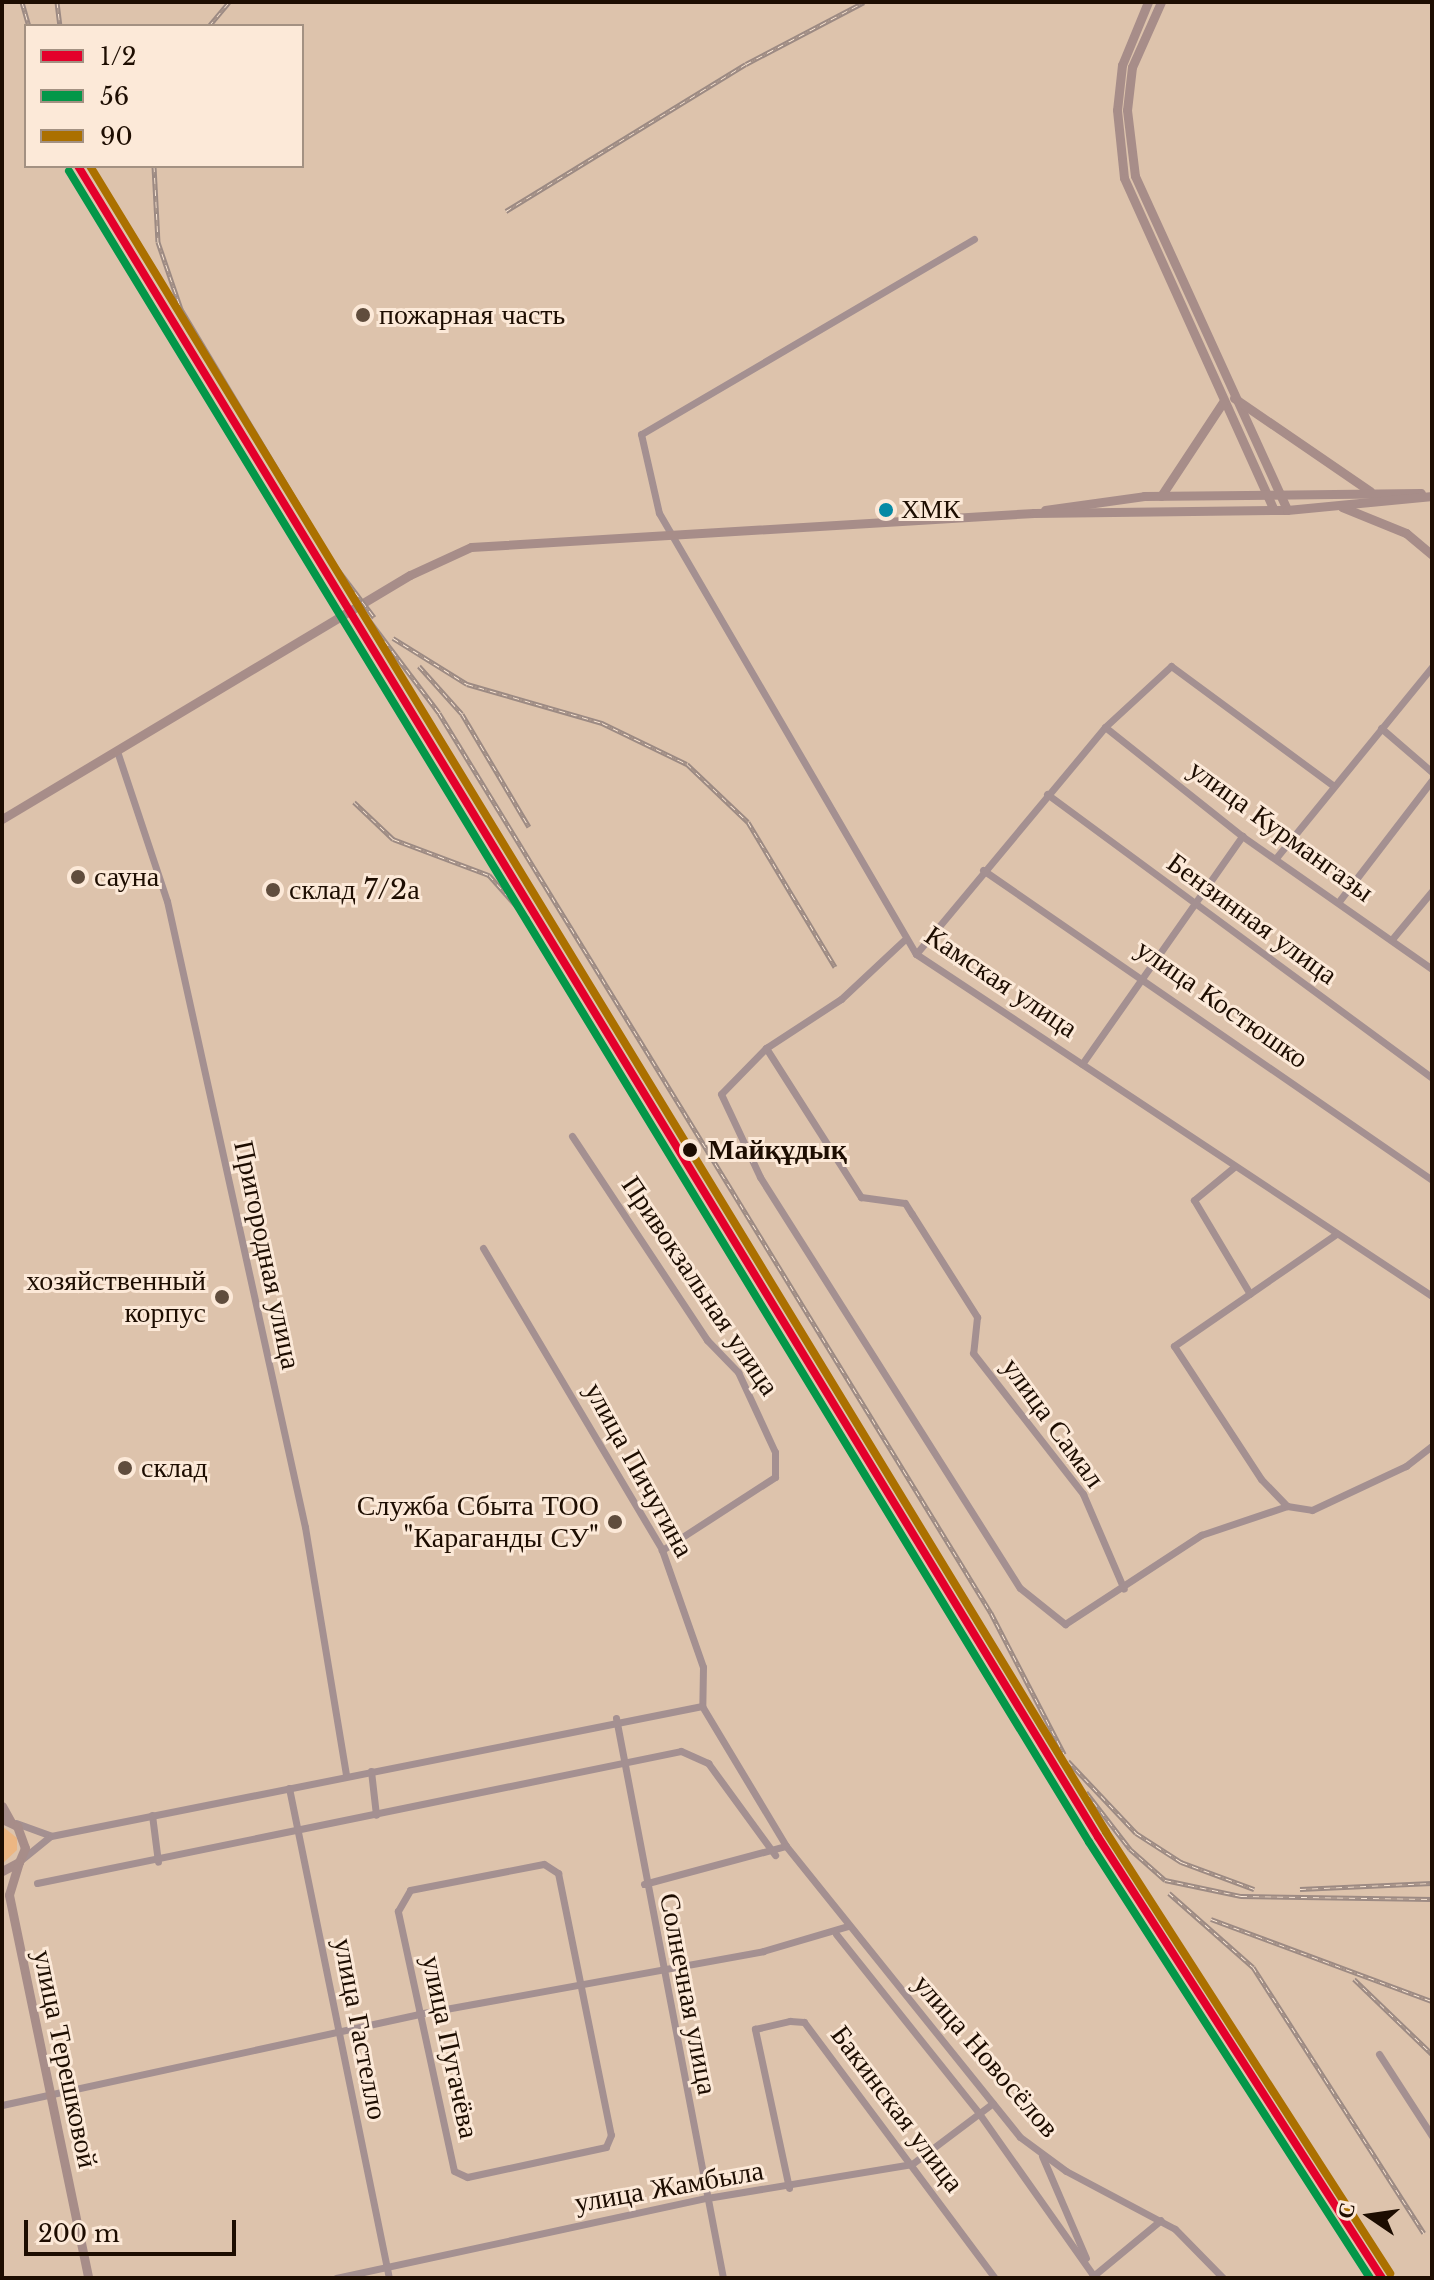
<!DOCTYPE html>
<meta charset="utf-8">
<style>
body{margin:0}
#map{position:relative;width:1434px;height:2280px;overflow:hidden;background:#ddc3ac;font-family:"Libre Baskerville",serif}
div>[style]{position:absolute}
.green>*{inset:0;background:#ecb683}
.minor>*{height:7px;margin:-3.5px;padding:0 3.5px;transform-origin:3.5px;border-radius:3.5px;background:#a49091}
.major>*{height:9px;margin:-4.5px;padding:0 4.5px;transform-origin:4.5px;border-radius:4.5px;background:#a78d89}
.rail>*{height:5px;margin-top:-2.5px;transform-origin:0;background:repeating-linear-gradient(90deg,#fce9d8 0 6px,#9c8a83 0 12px);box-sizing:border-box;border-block:2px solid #9c8a83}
.rail-1>*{height:8px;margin:-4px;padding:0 4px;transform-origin:4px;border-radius:4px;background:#e4002b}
.rail-2>*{height:8px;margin:-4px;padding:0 4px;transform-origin:4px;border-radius:4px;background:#039749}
.rail-3>*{height:8px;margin:-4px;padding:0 4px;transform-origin:4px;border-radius:4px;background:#ab7000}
.dots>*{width:22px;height:22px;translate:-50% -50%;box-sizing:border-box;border:4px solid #fce9d8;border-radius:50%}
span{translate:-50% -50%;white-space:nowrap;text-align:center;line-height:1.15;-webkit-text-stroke:6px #fce9d8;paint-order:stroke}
.bus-label{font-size:26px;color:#1d0d01}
.left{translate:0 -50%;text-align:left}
.poi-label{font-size:28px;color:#1d0d01}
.right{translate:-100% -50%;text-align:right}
.street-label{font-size:28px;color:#1d0d01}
.stop-label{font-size:28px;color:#1d0d01;font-weight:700}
.frame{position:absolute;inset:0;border:4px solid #1d0d01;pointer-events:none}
.legend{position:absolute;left:24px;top:24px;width:280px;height:144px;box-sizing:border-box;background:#fce9d8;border:2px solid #a39182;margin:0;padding:10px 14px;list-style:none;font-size:24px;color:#1d0d01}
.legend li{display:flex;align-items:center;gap:16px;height:40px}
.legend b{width:40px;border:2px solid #a39182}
.north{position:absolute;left:1330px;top:2176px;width:80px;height:80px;-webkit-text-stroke:6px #fce9d8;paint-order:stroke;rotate:283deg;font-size:22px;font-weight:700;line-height:32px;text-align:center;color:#1d0d01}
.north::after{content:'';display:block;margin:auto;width:28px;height:36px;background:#1d0d01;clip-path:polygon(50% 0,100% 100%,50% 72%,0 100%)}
.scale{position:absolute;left:24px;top:2220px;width:212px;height:36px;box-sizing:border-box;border:4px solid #1d0d01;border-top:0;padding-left:10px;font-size:24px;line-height:28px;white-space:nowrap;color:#1d0d01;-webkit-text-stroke:6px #fce9d8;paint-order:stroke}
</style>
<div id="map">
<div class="green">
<div style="clip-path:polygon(2px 1826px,17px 1838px,17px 1850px,2px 1864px)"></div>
</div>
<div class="minor">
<div style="left:974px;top:239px;width:386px;rotate:149.6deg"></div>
<div style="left:641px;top:434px;width:81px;rotate:77.2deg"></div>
<div style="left:659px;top:513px;width:510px;rotate:59.77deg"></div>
<div style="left:916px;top:954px;width:619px;rotate:33.54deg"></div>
<div style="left:1105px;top:727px;width:175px;rotate:38.5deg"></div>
<div style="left:1242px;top:836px;width:232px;rotate:35deg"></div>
<div style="left:1381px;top:728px;width:67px;rotate:40.8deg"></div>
<div style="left:117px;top:751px;width:158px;rotate:71.6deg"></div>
<div style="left:167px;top:901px;width:641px;rotate:77.57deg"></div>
<div style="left:305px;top:1527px;width:252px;rotate:80.6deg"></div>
<div style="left:1047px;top:794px;width:478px;rotate:36.4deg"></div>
<div style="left:1276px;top:858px;width:247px;rotate:-50.8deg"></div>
<div style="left:983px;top:870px;width:546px;rotate:34.62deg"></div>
<div style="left:1340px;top:900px;width:151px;rotate:-52.5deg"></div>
<div style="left:1393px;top:938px;width:61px;rotate:-50.3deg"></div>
<div style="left:903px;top:941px;width:85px;rotate:136.9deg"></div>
<div style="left:841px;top:999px;width:90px;rotate:146.8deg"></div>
<div style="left:766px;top:1048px;width:177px;rotate:57.5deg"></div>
<div style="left:861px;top:1197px;width:44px;rotate:7.8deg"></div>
<div style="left:905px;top:1203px;width:13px;rotate:58deg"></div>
<div style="left:912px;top:1214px;width:122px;rotate:57.7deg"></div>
<div style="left:977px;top:1317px;width:36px;rotate:96deg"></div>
<div style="left:973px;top:1353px;width:179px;rotate:52deg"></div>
<div style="left:1083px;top:1494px;width:103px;rotate:66.7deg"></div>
<div style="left:916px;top:954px;width:295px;rotate:-50.2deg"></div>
<div style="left:1105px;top:727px;width:90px;rotate:-42.7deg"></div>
<div style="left:1171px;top:666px;width:202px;rotate:36.4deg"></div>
<div style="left:766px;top:1048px;width:64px;rotate:134.4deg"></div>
<div style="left:721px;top:1094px;width:92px;rotate:64.8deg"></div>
<div style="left:760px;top:1177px;width:486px;rotate:57.7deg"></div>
<div style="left:1020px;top:1588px;width:58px;rotate:38.7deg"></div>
<div style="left:1065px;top:1624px;width:163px;rotate:-33.2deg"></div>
<div style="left:1201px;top:1535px;width:91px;rotate:-18.6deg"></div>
<div style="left:1287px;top:1506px;width:25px;rotate:9deg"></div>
<div style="left:1312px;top:1510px;width:104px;rotate:-25.1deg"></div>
<div style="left:1406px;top:1466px;width:33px;rotate:-38deg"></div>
<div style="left:1082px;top:1064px;width:279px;rotate:-54.9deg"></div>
<div style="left:572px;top:1136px;width:245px;rotate:56.5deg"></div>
<div style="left:707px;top:1340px;width:45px;rotate:45.9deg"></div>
<div style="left:738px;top:1372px;width:88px;rotate:65.2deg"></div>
<div style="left:775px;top:1452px;width:25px;rotate:90deg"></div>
<div style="left:775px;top:1477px;width:135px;rotate:147.1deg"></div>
<div style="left:1234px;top:1167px;width:52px;rotate:140.5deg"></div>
<div style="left:1194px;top:1200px;width:109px;rotate:59.2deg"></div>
<div style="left:483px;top:1248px;width:351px;rotate:59.3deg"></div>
<div style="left:662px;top:1550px;width:124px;rotate:70.7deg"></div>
<div style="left:703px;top:1667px;width:39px;rotate:91deg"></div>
<div style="left:1287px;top:1506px;width:37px;rotate:-134deg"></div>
<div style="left:1261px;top:1479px;width:159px;rotate:-123.2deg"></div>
<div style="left:1174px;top:1346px;width:196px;rotate:-34.6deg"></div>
<div style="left:616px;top:1718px;width:570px;rotate:79.18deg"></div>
<div style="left:371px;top:1771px;width:44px;rotate:83.5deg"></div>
<div style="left:289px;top:1788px;width:500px;rotate:78.47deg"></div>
<div style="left:152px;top:1815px;width:47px;rotate:82.7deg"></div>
<div style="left:16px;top:1823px;width:37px;rotate:20deg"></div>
<div style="left:21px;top:1860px;width:38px;rotate:-39deg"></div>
<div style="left:51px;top:1836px;width:664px;rotate:-11.29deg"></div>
<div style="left:702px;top:1706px;width:163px;rotate:59deg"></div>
<div style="left:786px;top:1846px;width:373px;rotate:51.2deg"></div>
<div style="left:1020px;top:2137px;width:57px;rotate:36.5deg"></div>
<div style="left:1066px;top:2171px;width:123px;rotate:28deg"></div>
<div style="left:1175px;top:2229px;width:69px;rotate:45.6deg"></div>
<div style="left:544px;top:1864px;width:17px;rotate:33deg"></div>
<div style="left:558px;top:1873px;width:267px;rotate:78.6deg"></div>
<div style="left:611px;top:2135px;width:13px;rotate:113deg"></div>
<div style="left:606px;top:2147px;width:142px;rotate:167.8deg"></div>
<div style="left:467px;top:2177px;width:14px;rotate:-155deg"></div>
<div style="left:454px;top:2171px;width:266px;rotate:-102.2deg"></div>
<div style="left:398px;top:1911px;width:24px;rotate:-60deg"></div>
<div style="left:410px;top:1890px;width:136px;rotate:-11deg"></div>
<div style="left:37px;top:1883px;width:657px;rotate:-11.58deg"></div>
<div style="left:681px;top:1751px;width:30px;rotate:24deg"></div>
<div style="left:708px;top:1763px;width:114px;rotate:53.9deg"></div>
<div style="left:644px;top:1884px;width:147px;rotate:-15deg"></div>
<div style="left:836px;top:1934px;width:228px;rotate:51.4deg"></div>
<div style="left:978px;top:2112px;width:203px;rotate:54.8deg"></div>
<div style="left:1379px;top:2054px;width:98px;rotate:57.1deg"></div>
<div style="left:2px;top:2105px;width:426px;rotate:-12.3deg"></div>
<div style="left:418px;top:2014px;width:351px;rotate:-10.3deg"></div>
<div style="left:763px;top:1951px;width:89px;rotate:-16.4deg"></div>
<div style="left:1042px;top:2156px;width:111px;rotate:66.7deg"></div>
<div style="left:789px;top:2188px;width:163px;rotate:-102.1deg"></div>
<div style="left:755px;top:2029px;width:36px;rotate:-13deg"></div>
<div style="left:790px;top:2021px;width:14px;rotate:4deg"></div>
<div style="left:804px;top:2022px;width:319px;rotate:53.3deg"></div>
<div style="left:1092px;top:2277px;width:89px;rotate:-39.6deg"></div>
<div style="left:336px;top:2278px;width:380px;rotate:-12.2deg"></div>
<div style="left:707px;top:2198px;width:208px;rotate:-9.4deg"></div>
<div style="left:912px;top:2164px;width:101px;rotate:-37deg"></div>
</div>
<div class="major">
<div style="left:1148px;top:2px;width:68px;rotate:112.4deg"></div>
<div style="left:1122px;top:65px;width:45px;rotate:96.3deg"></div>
<div style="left:1117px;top:110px;width:68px;rotate:84.1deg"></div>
<div style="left:1124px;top:178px;width:364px;rotate:65.7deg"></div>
<div style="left:1161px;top:2px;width:71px;rotate:114deg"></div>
<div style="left:1132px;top:67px;width:43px;rotate:96.6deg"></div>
<div style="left:1127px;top:110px;width:66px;rotate:83.1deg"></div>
<div style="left:1135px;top:176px;width:367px;rotate:65.5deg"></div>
<div style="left:1234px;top:398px;width:165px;rotate:34.4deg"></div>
<div style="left:1161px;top:496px;width:113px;rotate:-56.6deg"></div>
<div style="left:1342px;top:507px;width:69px;rotate:22.1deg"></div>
<div style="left:1406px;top:533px;width:34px;rotate:40deg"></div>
<div style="left:1045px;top:510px;width:100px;rotate:-8deg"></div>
<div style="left:1144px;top:496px;width:277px;rotate:-0.6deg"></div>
<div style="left:2px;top:819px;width:475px;rotate:-30.9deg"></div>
<div style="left:410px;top:575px;width:67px;rotate:-24.7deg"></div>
<div style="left:471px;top:547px;width:564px;rotate:-3.46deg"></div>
<div style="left:1034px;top:513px;width:253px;rotate:-0.7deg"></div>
<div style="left:1287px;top:510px;width:146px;rotate:-5.5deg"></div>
<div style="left:2px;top:1806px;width:18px;rotate:61deg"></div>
<div style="left:2px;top:1819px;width:17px;rotate:25deg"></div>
<div style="left:17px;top:1826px;width:23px;rotate:70deg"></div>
<div style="left:25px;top:1848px;width:15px;rotate:113deg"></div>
<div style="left:19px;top:1862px;width:19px;rotate:152deg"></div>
<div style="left:19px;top:1862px;width:34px;rotate:107deg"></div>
<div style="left:9px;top:1895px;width:391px;rotate:78.3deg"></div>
</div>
<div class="rail">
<div style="left:22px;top:2px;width:25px;rotate:74deg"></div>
<div style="left:57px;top:2px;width:24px;rotate:83deg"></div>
<div style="left:209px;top:26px;width:31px;rotate:-50deg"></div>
<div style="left:91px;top:166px;width:140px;rotate:58.5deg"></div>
<div style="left:154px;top:166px;width:76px;rotate:87deg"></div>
<div style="left:158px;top:242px;width:71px;rotate:71.1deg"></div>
<div style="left:181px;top:309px;width:270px;rotate:59.1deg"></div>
<div style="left:506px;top:211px;width:281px;rotate:-31.5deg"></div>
<div style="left:746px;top:64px;width:133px;rotate:-27.7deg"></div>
<div style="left:333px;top:563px;width:68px;rotate:52.8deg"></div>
<div style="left:363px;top:612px;width:126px;rotate:53deg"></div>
<div style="left:439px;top:713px;width:1056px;rotate:58.48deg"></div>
<div style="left:991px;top:1613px;width:159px;rotate:62.6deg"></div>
<div style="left:393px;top:638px;width:87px;rotate:31.9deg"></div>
<div style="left:467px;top:684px;width:141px;rotate:16.1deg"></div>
<div style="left:602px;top:723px;width:94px;rotate:25.8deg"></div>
<div style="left:687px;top:764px;width:84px;rotate:43.6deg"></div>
<div style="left:748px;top:822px;width:169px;rotate:59deg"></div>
<div style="left:419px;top:666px;width:64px;rotate:48.1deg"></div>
<div style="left:462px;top:714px;width:131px;rotate:59.3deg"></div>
<div style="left:354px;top:802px;width:54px;rotate:43.5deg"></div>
<div style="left:393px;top:839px;width:103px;rotate:20.6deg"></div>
<div style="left:489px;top:875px;width:59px;rotate:48.4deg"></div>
<div style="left:1068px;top:1761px;width:99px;rotate:46.6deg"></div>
<div style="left:1136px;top:1833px;width:54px;rotate:32.8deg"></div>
<div style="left:1181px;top:1862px;width:78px;rotate:20.3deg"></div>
<div style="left:1086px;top:1792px;width:72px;rotate:52.3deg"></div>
<div style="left:1130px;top:1849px;width:47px;rotate:41.5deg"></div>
<div style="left:1165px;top:1880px;width:78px;rotate:11.9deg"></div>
<div style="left:1241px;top:1896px;width:191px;rotate:0.9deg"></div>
<div style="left:1300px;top:1889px;width:132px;rotate:-2.6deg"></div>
<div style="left:1169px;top:1893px;width:112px;rotate:41.4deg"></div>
<div style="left:1253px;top:1967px;width:316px;rotate:57.3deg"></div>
<div style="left:1211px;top:1919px;width:236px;rotate:20.4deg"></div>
<div style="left:1354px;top:1979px;width:108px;rotate:43.9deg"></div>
</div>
<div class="rail-1">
<div style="left:78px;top:166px;width:1958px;rotate:58.6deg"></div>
<div style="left:1098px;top:1837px;width:525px;rotate:57.22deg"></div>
</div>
<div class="rail-2">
<div style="left:69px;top:171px;width:1958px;rotate:58.6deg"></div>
<div style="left:1089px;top:1842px;width:519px;rotate:57.2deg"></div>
</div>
<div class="rail-3">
<div style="left:90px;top:166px;width:1951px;rotate:58.62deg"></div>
<div style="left:1106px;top:1832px;width:525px;rotate:57.22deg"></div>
</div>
<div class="dots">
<div style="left:363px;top:315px;background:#604d3d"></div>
<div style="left:886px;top:510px;background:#068aa5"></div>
<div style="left:78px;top:877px;background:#604d3d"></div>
<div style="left:273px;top:890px;background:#604d3d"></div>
<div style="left:690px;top:1150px;background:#1d0d01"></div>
<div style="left:222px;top:1297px;background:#604d3d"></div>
<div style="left:125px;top:1468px;background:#604d3d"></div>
<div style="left:615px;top:1522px;background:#604d3d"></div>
</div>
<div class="bus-label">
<span class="left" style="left:901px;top:510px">ХМК</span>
</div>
<div class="poi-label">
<span class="left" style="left:379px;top:315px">пожарная часть</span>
<span class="left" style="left:94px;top:877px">сауна</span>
<span class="left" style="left:289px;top:890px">склад 7/2а</span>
<span class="right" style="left:206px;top:1297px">хозяйственный<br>корпус</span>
<span class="left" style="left:141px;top:1468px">склад</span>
<span class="right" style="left:599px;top:1522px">Служба Сбыта ТОО<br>"Караганды СУ"</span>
</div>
<div class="street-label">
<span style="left:1281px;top:831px;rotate:36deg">улица Курмангазы</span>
<span style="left:1252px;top:919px;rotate:36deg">Бензинная улица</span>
<span style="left:1001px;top:982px;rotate:34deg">Камская улица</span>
<span style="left:1222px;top:1004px;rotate:35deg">улица Костюшко</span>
<span style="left:267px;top:1255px;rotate:78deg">Пригородная улица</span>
<span style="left:700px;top:1286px;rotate:56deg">Привокзальная улица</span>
<span style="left:1053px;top:1423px;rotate:54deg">улица Самал</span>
<span style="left:639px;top:1470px;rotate:61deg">улица Пичугина</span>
<span style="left:688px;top:1994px;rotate:79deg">Солнечная улица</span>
<span style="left:360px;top:2029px;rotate:79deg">улица Гастелло</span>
<span style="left:450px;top:2047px;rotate:78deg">улица Пугачёва</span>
<span style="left:986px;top:2056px;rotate:49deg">улица Новосёлов</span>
<span style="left:65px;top:2059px;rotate:78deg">улица Терешковой</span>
<span style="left:897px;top:2109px;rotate:53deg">Бакинская улица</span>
<span style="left:669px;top:2187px;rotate:-10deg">улица Жамбыла</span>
</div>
<div class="stop-label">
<span class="left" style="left:708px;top:1150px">Майқұдық</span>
</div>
<div class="frame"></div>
<ul class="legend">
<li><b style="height:10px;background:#e4002b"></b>1/2</li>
<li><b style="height:10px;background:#039749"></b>56</li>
<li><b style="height:10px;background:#ab7000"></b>90</li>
</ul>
<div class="north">С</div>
<div class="scale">200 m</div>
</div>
